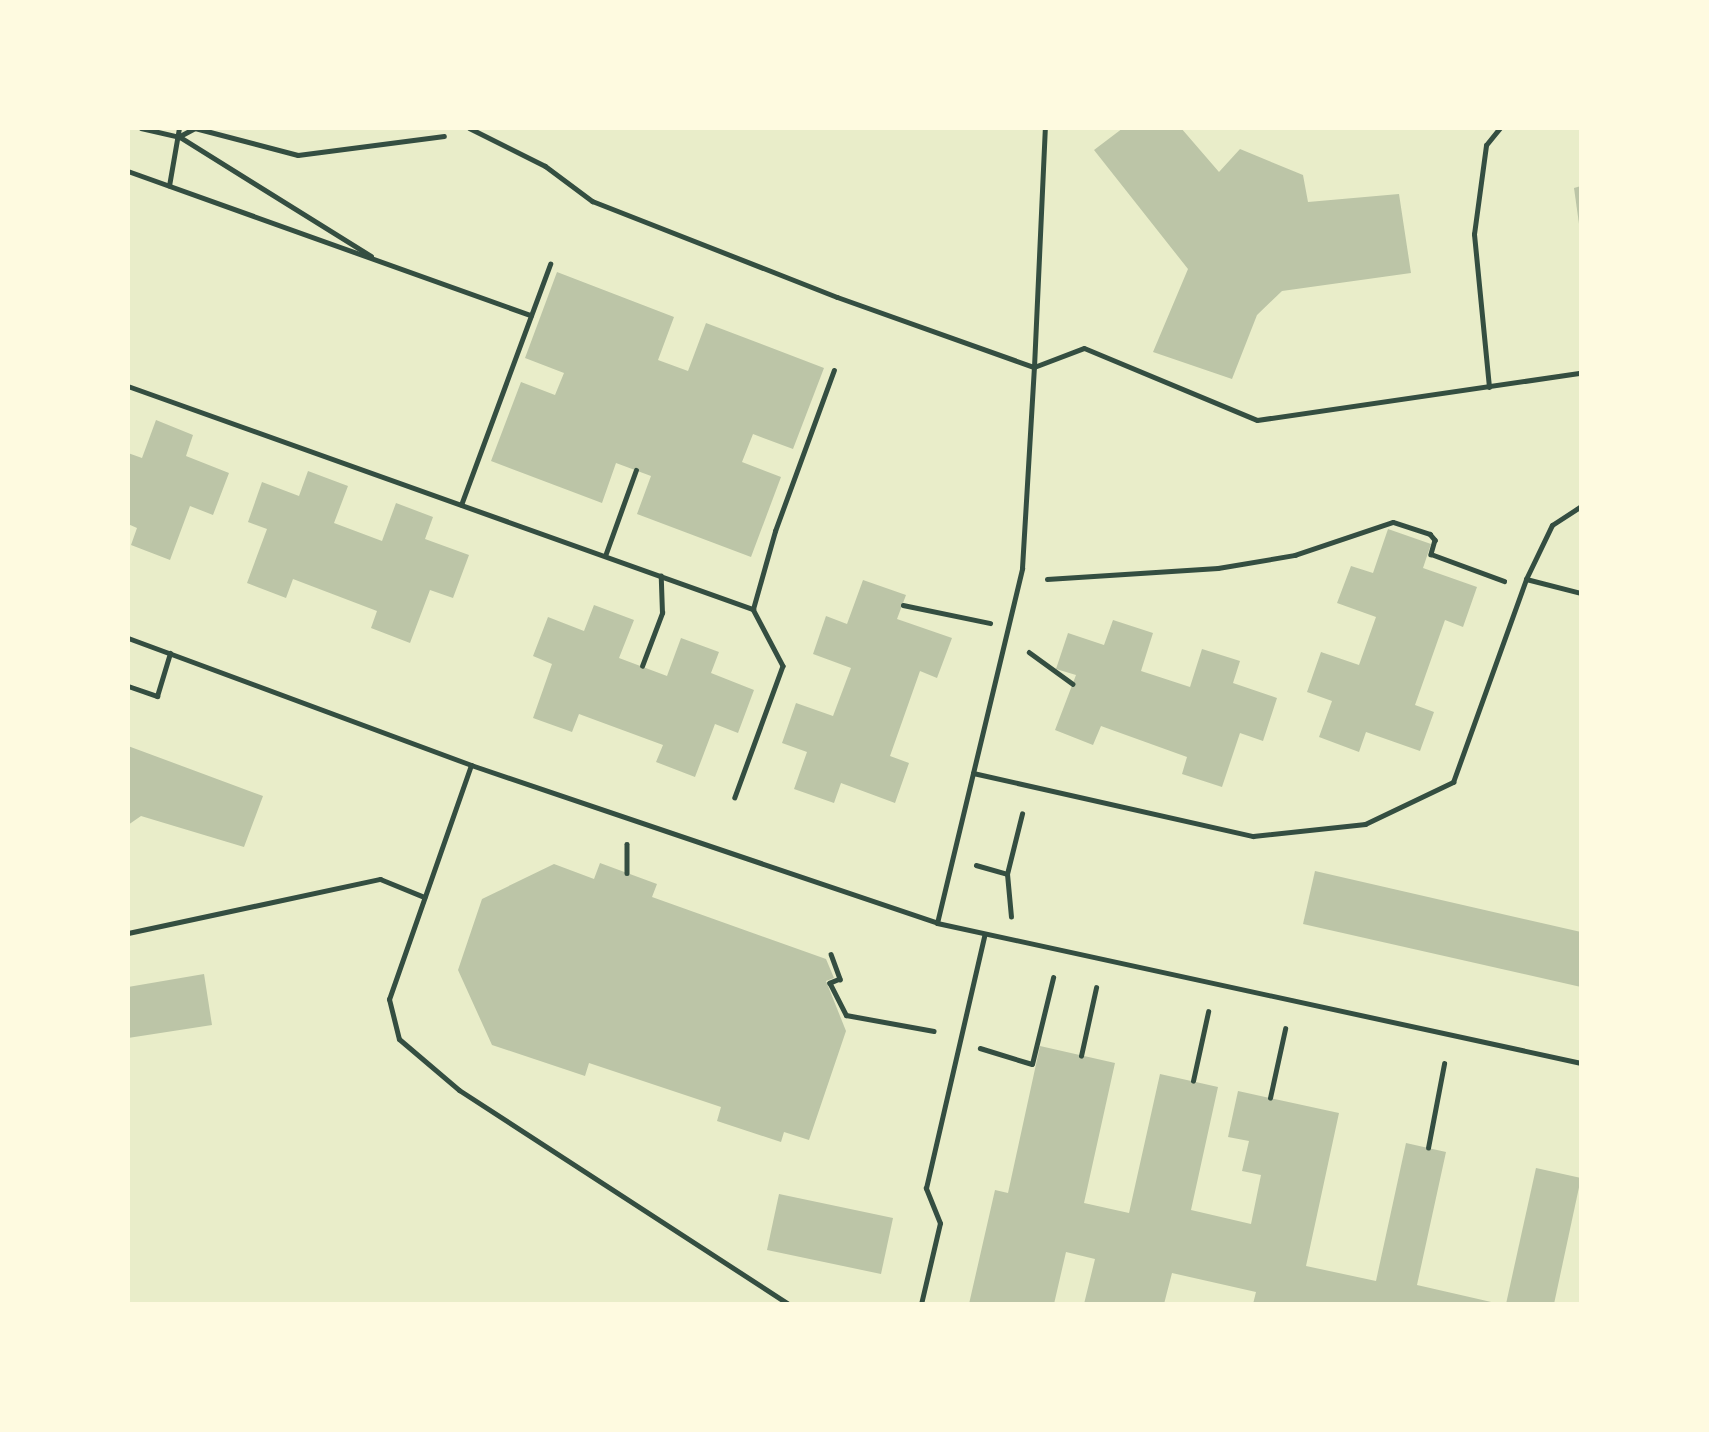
<!DOCTYPE html>
<style>
body{margin:0}
#map{position:relative;width:1709px;height:1432px;overflow:hidden;background:#e9edc9;font-family:"Space Grotesk",sans-serif}
div>[style]{position:absolute}
.building>*{inset:0;background:#bcc5a7}
.path>*{height:4.5px;margin:-2.25px;padding:0 2.25px;transform-origin:2.25px;border-radius:2.25px;background:#344e41}
.service>*{height:5px;margin:-2.5px;padding:0 2.5px;transform-origin:2.5px;border-radius:2.5px;background:#344e41}
span{translate:-50% -50%;white-space:nowrap;text-align:center;line-height:1.15;-webkit-text-stroke:7px #fefae0;paint-order:stroke}
.frame{position:absolute;inset:0;border:130px solid #fefae0;pointer-events:none}
</style>
<div id="map">
<div class="building">
<div style="clip-path:polygon(1123px 128px,1181px 128px,1219px 172px,1240px 149px,1303px 175px,1308px 202px,1399px 194px,1411px 273px,1282px 291px,1257px 315px,1232px 379px,1153px 352px,1188px 269px,1094px 150px)"></div>
<div style="clip-path:polygon(1581px 186px,1581px 231px,1580px 231px,1574px 188px)"></div>
<div style="clip-path:polygon(557px 272px,674px 317px,658px 360px,688px 371px,706px 323px,824px 368px,793px 449px,753px 434px,742px 462px,781px 477px,751px 557px,637px 514px,651px 476px,616px 463px,602px 503px,491px 461px,521px 382px,555px 395px,564px 373px,525px 358px)"></div>
<div style="clip-path:polygon(156px 420px,193px 435px,186px 456px,229px 473px,213px 515px,190px 506px,170px 560px,131px 545px,137px 528px,128px 524px,128px 453px,142px 458px)"></div>
<div style="clip-path:polygon(308px 471px,348px 486px,334px 523px,382px 541px,396px 503px,433px 517px,425px 539px,469px 555px,453px 598px,430px 590px,410px 643px,371px 628px,377px 611px,293px 579px,286px 598px,247px 583px,267px 529px,248px 522px,262px 482px,299px 496px)"></div>
<div style="clip-path:polygon(1388px 529px,1431px 544px,1423px 568px,1477px 587px,1463px 627px,1445px 620px,1415px 705px,1434px 712px,1420px 751px,1366px 732px,1359px 752px,1319px 737px,1332px 701px,1307px 692px,1321px 652px,1359px 665px,1376px 617px,1337px 603px,1351px 566px,1373px 573px)"></div>
<div style="clip-path:polygon(863px 580px,906px 595px,897px 619px,952px 638px,937px 678px,920px 671px,890px 756px,909px 763px,895px 803px,841px 783px,834px 803px,794px 789px,807px 752px,782px 743px,796px 703px,833px 716px,851px 668px,813px 654px,826px 616px,847px 624px)"></div>
<div style="clip-path:polygon(594px 605px,634px 620px,619px 658px,667px 676px,681px 638px,719px 652px,711px 673px,754px 690px,738px 733px,715px 724px,695px 777px,656px 762px,663px 745px,579px 714px,572px 732px,533px 718px,552px 664px,533px 656px,548px 617px,584px 631px)"></div>
<div style="clip-path:polygon(1113px 620px,1153px 633px,1141px 671px,1190px 687px,1202px 649px,1240px 661px,1233px 683px,1277px 698px,1263px 741px,1240px 733px,1222px 787px,1182px 774px,1187px 757px,1101px 726px,1093px 745px,1055px 730px,1076px 675px,1056px 669px,1068px 633px,1104px 645px)"></div>
<div style="clip-path:polygon(128px 746px,263px 796px,244px 847px,141px 816px,128px 825px)"></div>
<div style="clip-path:polygon(600px 863px,657px 884px,652px 897px,826px 959px,834px 978px,826px 981px,846px 1031px,809px 1140px,784px 1132px,781px 1142px,717px 1121px,721px 1107px,589px 1063px,585px 1076px,492px 1045px,458px 970px,482px 899px,554px 864px,594px 879px)"></div>
<div style="clip-path:polygon(1315px 871px,1581px 932px,1581px 987px,1303px 924px)"></div>
<div style="clip-path:polygon(204px 974px,212px 1025px,128px 1038px,128px 987px)"></div>
<div style="clip-path:polygon(1040px 1046px,1115px 1063px,1084px 1203px,1129px 1213px,1160px 1074px,1218px 1087px,1191px 1210px,1251px 1224px,1261px 1175px,1242px 1171px,1249px 1141px,1228px 1137px,1238px 1091px,1339px 1113px,1306px 1266px,1376px 1281px,1406px 1143px,1446px 1152px,1417px 1285px,1500px 1304px,1253px 1304px,1256px 1292px,1172px 1273px,1164px 1304px,1084px 1304px,1095px 1259px,1066px 1252px,1054px 1304px,969px 1304px,995px 1190px,1008px 1193px)"></div>
<div style="clip-path:polygon(1536px 1168px,1581px 1178px,1554px 1304px,1506px 1304px)"></div>
<div style="clip-path:polygon(779px 1194px,893px 1218px,881px 1274px,767px 1250px)"></div>
</div>
<div class="path">
<div style="left:141px;top:128px;width:40px;rotate:13deg"></div>
<div style="left:180px;top:137px;width:225px;rotate:31.9deg"></div>
<div style="left:180px;top:136px;width:17px;rotate:-28deg"></div>
<div style="left:195px;top:128px;width:106px;rotate:14.7deg"></div>
<div style="left:298px;top:155px;width:147px;rotate:-7.4deg"></div>
<div style="left:128px;top:171px;width:428px;rotate:19.7deg"></div>
<div style="left:169px;top:186px;width:59px;rotate:-80.2deg"></div>
<div style="left:128px;top:386px;width:664px;rotate:19.64deg"></div>
<div style="left:753px;top:609px;width:64px;rotate:62.2deg"></div>
<div style="left:783px;top:666px;width:140px;rotate:110.1deg"></div>
<div style="left:461px;top:505px;width:257px;rotate:-69.7deg"></div>
<div style="left:605px;top:556px;width:91px;rotate:-70.2deg"></div>
<div style="left:1047px;top:579px;width:171px;rotate:-3.7deg"></div>
<div style="left:1218px;top:568px;width:78px;rotate:-9.6deg"></div>
<div style="left:1295px;top:555px;width:103px;rotate:-18.6deg"></div>
<div style="left:1393px;top:522px;width:39px;rotate:18deg"></div>
<div style="left:1430px;top:534px;width:8px;rotate:50deg"></div>
<div style="left:1435px;top:540px;width:15px;rotate:106deg"></div>
<div style="left:1431px;top:554px;width:78px;rotate:20.3deg"></div>
<div style="left:903px;top:605px;width:89px;rotate:11.7deg"></div>
<div style="left:753px;top:609px;width:81px;rotate:-74.2deg"></div>
<div style="left:775px;top:531px;width:171px;rotate:-69.9deg"></div>
<div style="left:1029px;top:652px;width:54px;rotate:36deg"></div>
<div style="left:642px;top:666px;width:57px;rotate:-69.3deg"></div>
<div style="left:662px;top:613px;width:37px;rotate:-92deg"></div>
<div style="left:627px;top:844px;width:29px;rotate:90deg"></div>
<div style="left:976px;top:865px;width:32px;rotate:16deg"></div>
<div style="left:1011px;top:917px;width:43px;rotate:-95.3deg"></div>
<div style="left:1007px;top:874px;width:62px;rotate:-76deg"></div>
<div style="left:831px;top:954px;width:27px;rotate:70deg"></div>
<div style="left:840px;top:979px;width:11px;rotate:158deg"></div>
<div style="left:830px;top:983px;width:36px;rotate:63deg"></div>
<div style="left:846px;top:1015px;width:89px;rotate:10.3deg"></div>
<div style="left:980px;top:1048px;width:54px;rotate:17.1deg"></div>
<div style="left:1032px;top:1064px;width:89px;rotate:-76.3deg"></div>
<div style="left:1081px;top:1056px;width:70px;rotate:-77.6deg"></div>
<div style="left:1193px;top:1081px;width:71px;rotate:-77.7deg"></div>
<div style="left:1270px;top:1098px;width:71px;rotate:-77.7deg"></div>
<div style="left:1428px;top:1148px;width:86px;rotate:-79.2deg"></div>
</div>
<div class="service">
<div style="left:469px;top:128px;width:85px;rotate:26.6deg"></div>
<div style="left:545px;top:166px;width:59px;rotate:36.7deg"></div>
<div style="left:592px;top:201px;width:263px;rotate:21.4deg"></div>
<div style="left:837px;top:297px;width:209px;rotate:19.6deg"></div>
<div style="left:1034px;top:367px;width:239px;rotate:-87.4deg"></div>
<div style="left:1489px;top:387px;width:154px;rotate:-95.6deg"></div>
<div style="left:1474px;top:234px;width:90px;rotate:-82.3deg"></div>
<div style="left:1486px;top:145px;width:22px;rotate:-51deg"></div>
<div style="left:1526px;top:579px;width:57px;rotate:14.3deg"></div>
<div style="left:128px;top:638px;width:366px;rotate:20.3deg"></div>
<div style="left:471px;top:765px;width:492px;rotate:18.7deg"></div>
<div style="left:937px;top:923px;width:659px;rotate:12.26deg"></div>
<div style="left:128px;top:686px;width:31px;rotate:19deg"></div>
<div style="left:157px;top:696px;width:45px;rotate:-73.2deg"></div>
<div style="left:471px;top:765px;width:248px;rotate:109.3deg"></div>
<div style="left:389px;top:999px;width:41px;rotate:76deg"></div>
<div style="left:399px;top:1039px;width:79px;rotate:40.4deg"></div>
<div style="left:459px;top:1090px;width:393px;rotate:33deg"></div>
<div style="left:973px;top:773px;width:287px;rotate:12.7deg"></div>
<div style="left:1253px;top:836px;width:113px;rotate:-6.1deg"></div>
<div style="left:1365px;top:824px;width:98px;rotate:-25.5deg"></div>
<div style="left:1453px;top:782px;width:216px;rotate:-70.2deg"></div>
<div style="left:1526px;top:579px;width:60px;rotate:-64.3deg"></div>
<div style="left:1552px;top:525px;width:35px;rotate:-33deg"></div>
<div style="left:937px;top:923px;width:365px;rotate:-76.5deg"></div>
<div style="left:1022px;top:568px;width:201px;rotate:-86.6deg"></div>
<div style="left:1034px;top:367px;width:53px;rotate:-20.8deg"></div>
<div style="left:1084px;top:348px;width:187px;rotate:22.6deg"></div>
<div style="left:1257px;top:420px;width:327px;rotate:-8.3deg"></div>
<div style="left:128px;top:933px;width:258px;rotate:-12.1deg"></div>
<div style="left:380px;top:879px;width:48px;rotate:22.2deg"></div>
<div style="left:921px;top:1304px;width:83px;rotate:-76.8deg"></div>
<div style="left:940px;top:1223px;width:38px;rotate:-112deg"></div>
<div style="left:926px;top:1188px;width:259px;rotate:-77deg"></div>
</div>
<div class="frame"></div>
</div>
